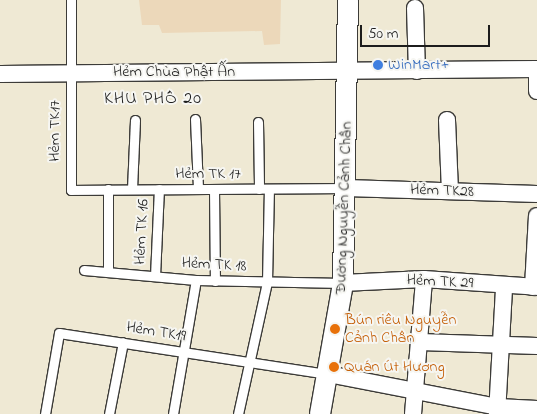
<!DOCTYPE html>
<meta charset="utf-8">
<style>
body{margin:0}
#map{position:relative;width:537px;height:414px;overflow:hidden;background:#efe9d4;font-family:"Indie Flower",sans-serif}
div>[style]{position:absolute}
.built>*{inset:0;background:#ecd8ba}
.roads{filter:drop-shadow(1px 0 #3c3b38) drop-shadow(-1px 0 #3c3b38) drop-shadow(0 1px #3c3b38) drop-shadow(0 -1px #3c3b38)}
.service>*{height:9px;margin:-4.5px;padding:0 4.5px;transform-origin:4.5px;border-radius:4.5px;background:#fff}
.minor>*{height:16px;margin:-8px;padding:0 8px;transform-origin:8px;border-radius:8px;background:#fff}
.tertiary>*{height:20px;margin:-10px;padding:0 10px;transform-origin:10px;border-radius:10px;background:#fff}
.dots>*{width:14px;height:14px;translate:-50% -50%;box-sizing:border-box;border:2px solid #f6f6f2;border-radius:50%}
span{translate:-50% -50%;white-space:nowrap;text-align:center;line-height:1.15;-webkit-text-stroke:4px #f6f6f2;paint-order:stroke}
.shop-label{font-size:16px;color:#366cbe}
.left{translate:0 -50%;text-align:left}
.street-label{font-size:16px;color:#1c1c1c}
.food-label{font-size:16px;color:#c56008}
.neighbourhood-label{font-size:18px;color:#1c1c1c;letter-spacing:1px}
.scale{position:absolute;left:360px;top:25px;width:130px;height:22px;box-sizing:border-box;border:2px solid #1c1c1c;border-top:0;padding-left:6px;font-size:15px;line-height:18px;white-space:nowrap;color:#1c1c1c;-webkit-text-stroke:4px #f6f6f2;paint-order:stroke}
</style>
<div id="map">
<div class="built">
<div style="clip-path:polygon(139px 0,281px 0,280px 44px,264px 45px,262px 31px,162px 33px,159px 25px,142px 25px)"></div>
</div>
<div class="roads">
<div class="service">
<div style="left:71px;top:0;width:190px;rotate:90deg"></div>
<div style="left:71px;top:190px;width:275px;rotate:-0.4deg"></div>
<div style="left:195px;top:119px;width:70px;rotate:87.5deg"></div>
<div style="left:258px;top:122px;width:67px;rotate:89.1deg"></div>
<div style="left:108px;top:189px;width:81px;rotate:90deg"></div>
<div style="left:132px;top:189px;width:69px;rotate:-87.5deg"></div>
<div style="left:214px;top:189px;width:92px;rotate:89.4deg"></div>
<div style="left:84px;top:270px;width:112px;rotate:5.1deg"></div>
<div style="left:196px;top:280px;width:147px;rotate:1.2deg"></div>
<div style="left:155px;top:276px;width:87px;rotate:-87.4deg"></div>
<div style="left:45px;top:414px;width:82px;rotate:-80.2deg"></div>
<div style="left:59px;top:333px;width:272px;rotate:8.7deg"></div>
<div style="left:109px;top:414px;width:73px;rotate:-79deg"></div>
<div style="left:173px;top:414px;width:136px;rotate:-80.3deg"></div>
<div style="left:238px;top:414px;width:135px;rotate:-77.6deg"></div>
<div style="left:267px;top:282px;width:93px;rotate:-88.8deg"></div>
</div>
<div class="minor">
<div style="left:415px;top:8px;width:63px;rotate:88.2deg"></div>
<div style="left:537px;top:69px;width:22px;rotate:90deg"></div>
<div style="left:0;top:74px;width:537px;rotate:-0.53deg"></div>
<div style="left:447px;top:120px;width:71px;rotate:87.6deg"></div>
<div style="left:346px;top:188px;width:191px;rotate:1.8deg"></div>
<div style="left:343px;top:283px;width:81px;rotate:-2.8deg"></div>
<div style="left:424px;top:279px;width:113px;rotate:4deg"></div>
<div style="left:533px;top:287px;width:71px;rotate:-86.8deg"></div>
<div style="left:420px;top:342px;width:117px;rotate:2deg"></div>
<div style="left:328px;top:374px;width:173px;rotate:11deg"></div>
<div style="left:498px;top:407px;width:39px;rotate:3deg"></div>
<div style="left:413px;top:414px;width:135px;rotate:-85.3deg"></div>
<div style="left:497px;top:414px;width:127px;rotate:-86.8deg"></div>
</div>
<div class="tertiary">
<div style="left:320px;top:414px;width:133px;rotate:-80deg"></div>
<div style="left:343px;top:283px;width:283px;rotate:-89deg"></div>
</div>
</div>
<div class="dots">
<div style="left:378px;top:65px;background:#3f7fe0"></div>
<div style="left:335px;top:329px;background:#e8710a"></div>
<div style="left:334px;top:367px;background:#e8710a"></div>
</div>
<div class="shop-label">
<span class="left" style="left:388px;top:65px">WinMart+</span>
</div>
<div class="street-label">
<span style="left:174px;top:72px">Hẻm Chùa Phật Ấn</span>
<span style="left:55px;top:131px;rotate:-90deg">Hẻm TK17</span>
<span style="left:208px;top:174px">Hẻm TK 17</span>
<span style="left:442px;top:191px;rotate:2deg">Hẻm TK28</span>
<span style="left:344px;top:208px;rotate:-88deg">Đường Nguyễn Cảnh Chân</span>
<span style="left:142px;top:232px;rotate:-87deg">Hẻm TK 16</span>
<span style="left:214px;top:265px;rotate:3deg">Hẻm TK 18</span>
<span style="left:440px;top:282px;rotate:3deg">Hẻm TK 29</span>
<span style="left:156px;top:332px;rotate:9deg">Hẻm TK19</span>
</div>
<div class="food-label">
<span class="left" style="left:345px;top:329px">Bún riêu Nguyễn<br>Cảnh Chân</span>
<span class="left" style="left:344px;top:367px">Quán Út Hương</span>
</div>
<div class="neighbourhood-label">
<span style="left:153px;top:99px">KHU PHỐ 20</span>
</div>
<div class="scale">50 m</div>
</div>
